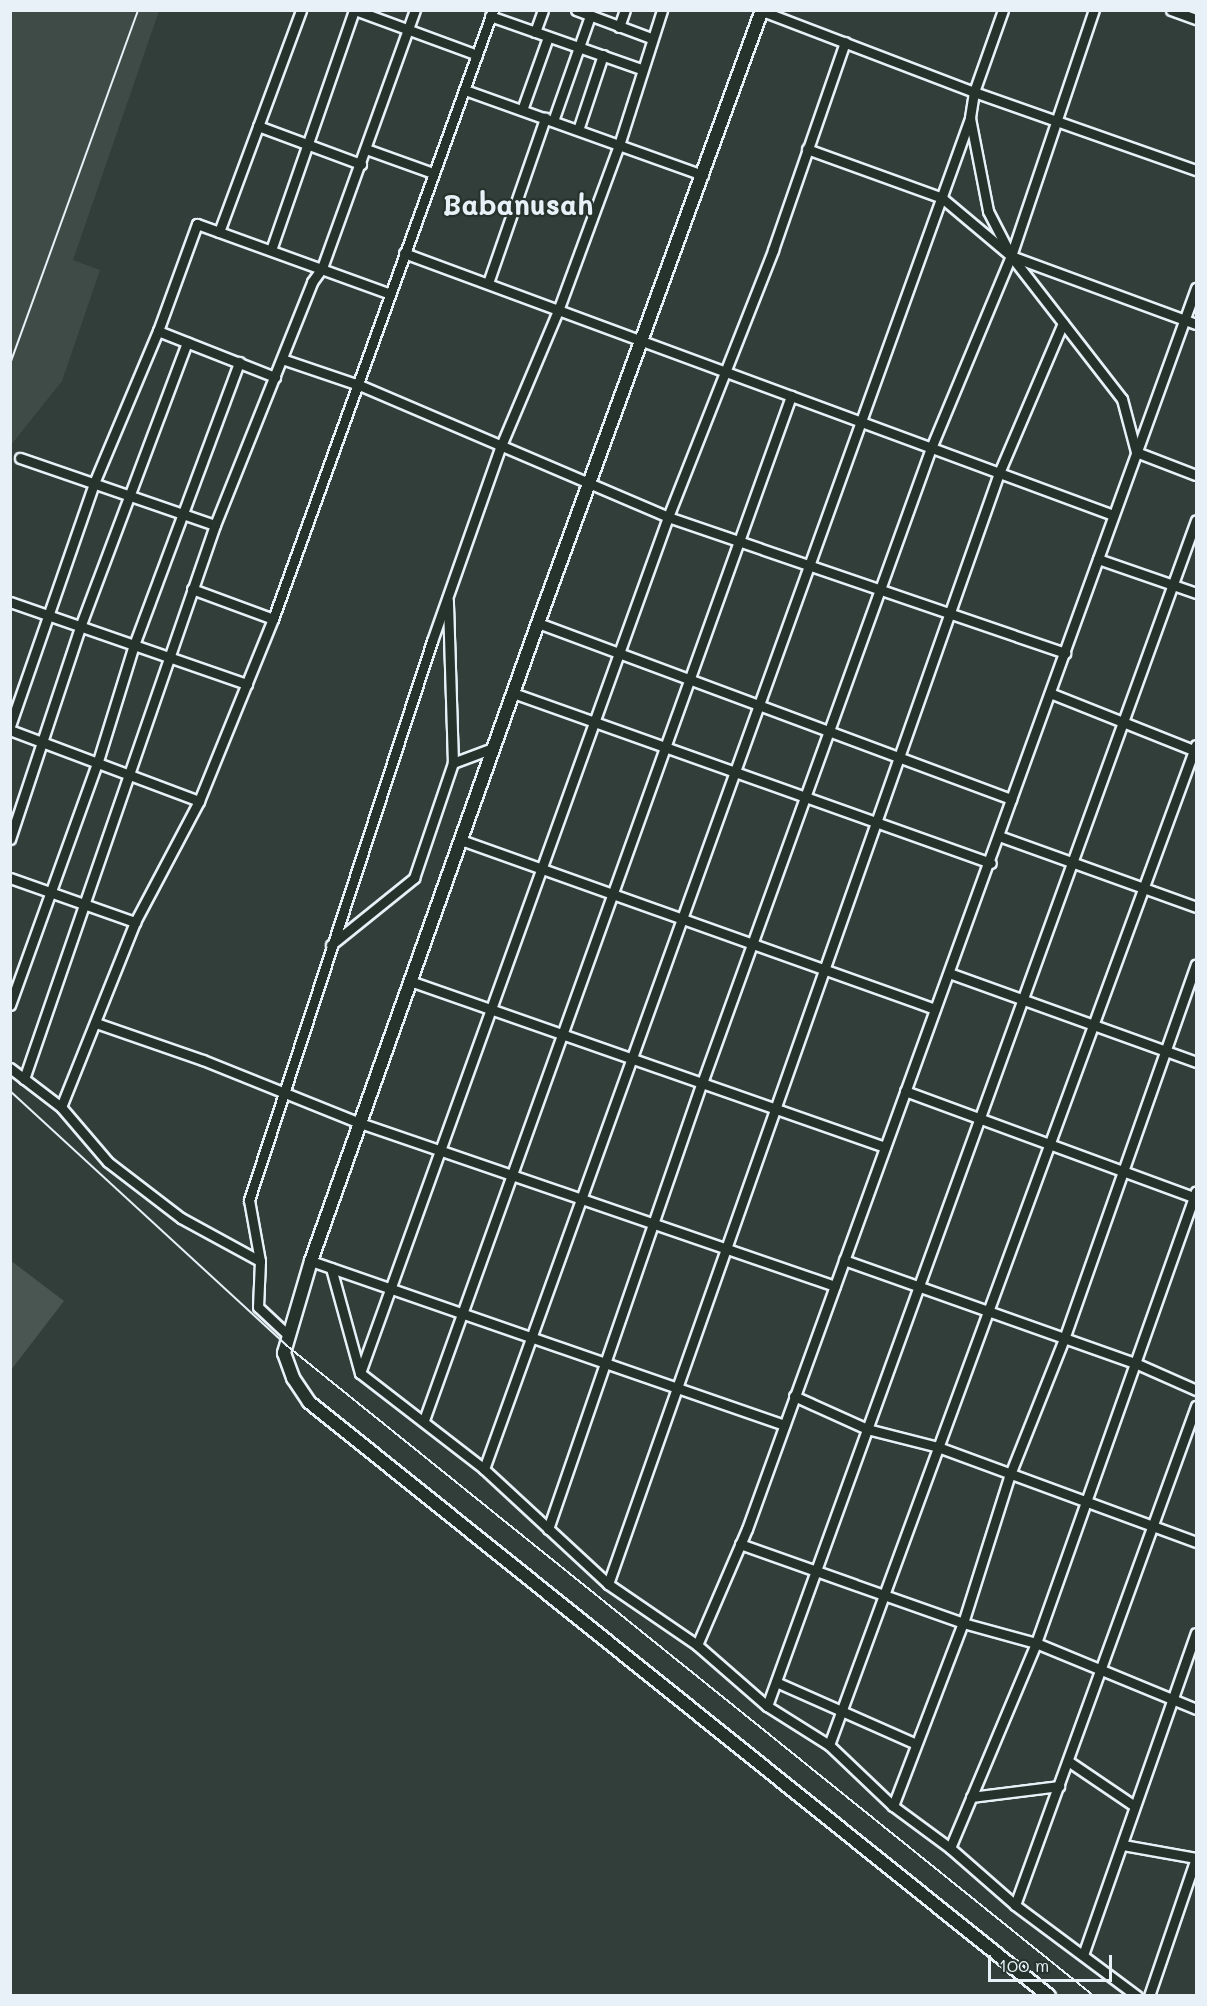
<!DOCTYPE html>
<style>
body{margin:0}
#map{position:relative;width:1207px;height:2006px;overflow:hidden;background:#323e39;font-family:Mali,sans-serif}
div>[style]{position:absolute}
.built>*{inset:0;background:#3f4b46}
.green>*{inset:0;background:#495651}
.roads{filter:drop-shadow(2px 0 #e8f1f8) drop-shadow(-2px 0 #e8f1f8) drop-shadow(0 2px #e8f1f8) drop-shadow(0 -2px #e8f1f8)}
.minor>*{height:9px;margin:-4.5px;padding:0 4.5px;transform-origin:4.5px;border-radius:4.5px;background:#26332d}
.major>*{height:12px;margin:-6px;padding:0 6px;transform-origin:6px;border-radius:6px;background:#26332d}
.rail>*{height:2px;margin:-1px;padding:0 1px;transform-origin:1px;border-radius:1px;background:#e8f1f8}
span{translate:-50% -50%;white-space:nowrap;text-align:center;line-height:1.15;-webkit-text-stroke:4.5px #26332d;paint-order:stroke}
.town-label{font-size:28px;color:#e8f1f8;font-weight:700}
.frame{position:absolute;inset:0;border:12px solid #e8f1f8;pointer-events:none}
.scale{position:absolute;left:988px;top:1955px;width:124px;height:27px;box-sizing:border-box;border:3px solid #e8f1f8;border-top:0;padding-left:8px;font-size:18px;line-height:21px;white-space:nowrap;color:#e8f1f8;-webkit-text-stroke:4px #26332d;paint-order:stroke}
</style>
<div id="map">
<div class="built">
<div style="clip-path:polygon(11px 10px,159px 11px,73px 260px,100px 270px,62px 381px,11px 445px)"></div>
</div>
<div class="green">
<div style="clip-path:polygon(10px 1260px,64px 1301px,11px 1370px,10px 1370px)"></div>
</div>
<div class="roads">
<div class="minor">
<div style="left:355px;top:10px;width:130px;rotate:20.2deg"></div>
<div style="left:576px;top:10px;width:80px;rotate:20.5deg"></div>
<div style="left:1003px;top:10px;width:87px;rotate:109.5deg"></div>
<div style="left:974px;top:92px;width:26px;rotate:99deg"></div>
<div style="left:970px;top:118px;width:95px;rotate:79deg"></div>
<div style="left:988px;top:211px;width:51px;rotate:62.9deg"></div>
<div style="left:1011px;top:256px;width:181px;rotate:52.2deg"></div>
<div style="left:1122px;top:399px;width:55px;rotate:75.2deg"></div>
<div style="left:1136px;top:452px;width:64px;rotate:21deg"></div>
<div style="left:1171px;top:10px;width:27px;rotate:20deg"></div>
<div style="left:762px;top:11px;width:227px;rotate:20.9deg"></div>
<div style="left:974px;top:92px;width:235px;rotate:19.4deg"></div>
<div style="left:490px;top:16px;width:160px;rotate:19.3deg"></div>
<div style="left:619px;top:27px;width:18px;rotate:-71deg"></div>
<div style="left:535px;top:32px;width:23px;rotate:-70deg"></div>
<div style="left:465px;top:90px;width:253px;rotate:19.7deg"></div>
<div style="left:522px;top:110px;width:77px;rotate:-70.4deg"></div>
<div style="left:553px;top:121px;width:111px;rotate:-70.6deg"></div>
<div style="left:258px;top:126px;width:110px;rotate:20.3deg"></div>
<div style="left:578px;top:130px;width:79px;rotate:-71.6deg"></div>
<div style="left:366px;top:149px;width:71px;rotate:19.7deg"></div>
<div style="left:807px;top:149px;width:144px;rotate:19.9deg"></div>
<div style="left:942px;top:198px;width:90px;rotate:40deg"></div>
<div style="left:1011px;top:256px;width:197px;rotate:20.2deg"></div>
<div style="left:219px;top:232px;width:237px;rotate:-69.7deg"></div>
<div style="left:271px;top:250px;width:254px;rotate:-70.9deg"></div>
<div style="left:404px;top:253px;width:756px;rotate:20.28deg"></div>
<div style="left:488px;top:283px;width:175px;rotate:-70.9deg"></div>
<div style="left:158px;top:331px;width:126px;rotate:21.5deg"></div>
<div style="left:282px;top:359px;width:81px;rotate:18.7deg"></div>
<div style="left:359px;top:385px;width:336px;rotate:23.1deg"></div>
<div style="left:668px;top:517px;width:420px;rotate:18.9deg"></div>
<div style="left:20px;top:458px;width:206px;rotate:19deg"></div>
<div style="left:1098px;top:559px;width:104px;rotate:19.1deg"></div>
<div style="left:192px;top:589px;width:86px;rotate:20.3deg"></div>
<div style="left:10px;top:602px;width:251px;rotate:19.1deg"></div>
<div style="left:538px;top:623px;width:505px;rotate:20.41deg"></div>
<div style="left:513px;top:693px;width:507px;rotate:19.58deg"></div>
<div style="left:1050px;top:693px;width:157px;rotate:21.7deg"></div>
<div style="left:10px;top:726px;width:257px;rotate:-70.9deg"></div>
<div style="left:94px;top:483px;width:165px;rotate:-67.2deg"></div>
<div style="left:158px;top:331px;width:114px;rotate:-70deg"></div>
<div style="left:197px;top:224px;width:205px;rotate:19.9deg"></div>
<div style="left:10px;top:730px;width:202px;rotate:20.6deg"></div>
<div style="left:453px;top:763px;width:43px;rotate:-20.6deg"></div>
<div style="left:999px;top:836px;width:209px;rotate:19.8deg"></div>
<div style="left:10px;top:839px;width:223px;rotate:-71.7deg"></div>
<div style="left:80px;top:627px;width:304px;rotate:-69.4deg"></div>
<div style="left:461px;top:840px;width:503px;rotate:19.62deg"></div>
<div style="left:10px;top:878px;width:133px;rotate:19.4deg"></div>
<div style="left:331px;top:945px;width:107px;rotate:-38.9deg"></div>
<div style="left:414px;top:878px;width:121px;rotate:-71.3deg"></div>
<div style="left:453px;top:763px;width:163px;rotate:-91.8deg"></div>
<div style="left:949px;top:973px;width:263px;rotate:19.8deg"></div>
<div style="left:410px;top:981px;width:503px;rotate:19.26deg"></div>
<div style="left:10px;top:1005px;width:259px;rotate:-70.2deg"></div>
<div style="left:98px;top:761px;width:121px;rotate:-72.8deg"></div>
<div style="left:134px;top:645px;width:302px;rotate:-69.6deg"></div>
<div style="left:96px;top:1023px;width:113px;rotate:19.1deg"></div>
<div style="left:203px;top:1060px;width:169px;rotate:21.9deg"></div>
<div style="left:360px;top:1123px;width:502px;rotate:18.94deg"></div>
<div style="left:10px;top:1068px;width:64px;rotate:37.4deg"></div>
<div style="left:61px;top:1107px;width:72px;rotate:49.5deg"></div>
<div style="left:108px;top:1162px;width:92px;rotate:37.5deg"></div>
<div style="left:181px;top:1218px;width:90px;rotate:28.6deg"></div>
<div style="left:24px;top:1079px;width:586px;rotate:-70.98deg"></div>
<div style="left:215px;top:525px;width:262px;rotate:-68.2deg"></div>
<div style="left:312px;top:282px;width:17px;rotate:-54deg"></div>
<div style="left:322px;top:268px;width:274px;rotate:-70.2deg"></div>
<div style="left:905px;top:1091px;width:310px;rotate:20.2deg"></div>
<div style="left:61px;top:1107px;width:199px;rotate:-68.2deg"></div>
<div style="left:135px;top:922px;width:137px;rotate:-62.1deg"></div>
<div style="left:199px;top:801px;width:196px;rotate:-67.9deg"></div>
<div style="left:273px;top:619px;width:648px;rotate:-70.14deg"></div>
<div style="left:844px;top:1260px;width:309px;rotate:19.5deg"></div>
<div style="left:1135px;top:1363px;width:67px;rotate:23.9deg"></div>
<div style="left:311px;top:1261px;width:501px;rotate:19.12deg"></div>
<div style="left:331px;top:1268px;width:109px;rotate:74.6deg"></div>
<div style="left:360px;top:1373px;width:157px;rotate:37.7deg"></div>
<div style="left:484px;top:1469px;width:169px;rotate:42.8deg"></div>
<div style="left:608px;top:1584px;width:108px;rotate:34.4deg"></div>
<div style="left:697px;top:1645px;width:93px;rotate:41.1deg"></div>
<div style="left:767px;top:1706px;width:73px;rotate:32.2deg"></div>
<div style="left:829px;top:1745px;width:88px;rotate:43.6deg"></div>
<div style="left:893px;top:1806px;width:71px;rotate:36.4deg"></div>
<div style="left:950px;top:1848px;width:86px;rotate:41.2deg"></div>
<div style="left:1015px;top:1905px;width:152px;rotate:36.7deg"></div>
<div style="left:289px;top:1336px;width:42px;rotate:-136.9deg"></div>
<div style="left:258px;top:1307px;width:46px;rotate:-87.5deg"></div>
<div style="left:260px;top:1261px;width:62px;rotate:-100.2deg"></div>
<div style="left:249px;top:1200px;width:588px;rotate:-71.87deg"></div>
<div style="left:432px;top:641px;width:205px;rotate:-70.6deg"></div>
<div style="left:500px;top:448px;width:152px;rotate:-67.1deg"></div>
<div style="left:559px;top:308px;width:174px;rotate:-69.8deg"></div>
<div style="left:619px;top:145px;width:142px;rotate:-72.3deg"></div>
<div style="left:360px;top:1373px;width:910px;rotate:-70.21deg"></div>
<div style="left:668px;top:517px;width:287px;rotate:-68.5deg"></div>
<div style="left:773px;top:250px;width:220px;rotate:-70.9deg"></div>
<div style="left:794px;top:1396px;width:80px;rotate:24.3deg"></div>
<div style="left:867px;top:1429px;width:73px;rotate:14.2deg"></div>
<div style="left:938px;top:1447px;width:275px;rotate:20.2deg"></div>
<div style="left:424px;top:1420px;width:1088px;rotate:-70.28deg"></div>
<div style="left:484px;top:1469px;width:1436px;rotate:-70.21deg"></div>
<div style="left:548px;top:1529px;width:472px;rotate:-71deg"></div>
<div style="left:702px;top:1083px;width:675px;rotate:-70.17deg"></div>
<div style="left:931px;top:448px;width:208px;rotate:-67.4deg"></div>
<div style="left:1011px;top:256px;width:260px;rotate:-71.4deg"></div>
<div style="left:740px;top:1544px;width:237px;rotate:19.5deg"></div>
<div style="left:963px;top:1623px;width:76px;rotate:15.3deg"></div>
<div style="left:1036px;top:1643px;width:173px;rotate:22.4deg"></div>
<div style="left:608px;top:1584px;width:1178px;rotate:-70.61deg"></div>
<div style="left:999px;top:473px;width:163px;rotate:-66.9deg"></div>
<div style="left:697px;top:1645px;width:126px;rotate:-66.7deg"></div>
<div style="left:747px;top:1529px;width:1320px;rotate:-70.11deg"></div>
<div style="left:776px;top:1682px;width:153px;rotate:23.9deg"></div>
<div style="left:767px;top:1706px;width:1261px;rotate:-70.11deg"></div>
<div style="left:829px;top:1745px;width:1065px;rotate:-69.85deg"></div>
<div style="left:1068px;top:1761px;width:78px;rotate:34.1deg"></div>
<div style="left:971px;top:1797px;width:89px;rotate:-7.1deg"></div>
<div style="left:893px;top:1806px;width:196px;rotate:-69.1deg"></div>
<div style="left:963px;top:1623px;width:153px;rotate:-72.5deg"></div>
<div style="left:1009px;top:1477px;width:149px;rotate:-68.3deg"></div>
<div style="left:1064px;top:1339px;width:397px;rotate:-70.6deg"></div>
<div style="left:1123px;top:1845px;width:74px;rotate:10.1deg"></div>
<div style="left:950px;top:1848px;width:222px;rotate:-67.2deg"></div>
<div style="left:1036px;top:1643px;width:479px;rotate:-70.5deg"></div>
<div style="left:1015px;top:1905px;width:531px;rotate:-70.06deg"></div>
<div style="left:1083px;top:1955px;width:341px;rotate:-70.7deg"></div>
<div style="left:1149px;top:1996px;width:146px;rotate:-71.2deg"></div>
</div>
<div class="major">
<div style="left:762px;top:10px;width:653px;rotate:110.07deg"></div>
<div style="left:538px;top:623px;width:677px;rotate:109.59deg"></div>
<div style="left:311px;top:1261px;width:96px;rotate:106.4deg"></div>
<div style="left:284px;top:1353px;width:27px;rotate:70deg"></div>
<div style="left:293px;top:1378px;width:29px;rotate:56deg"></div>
<div style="left:309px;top:1402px;width:949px;rotate:38.75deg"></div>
</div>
</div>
<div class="rail">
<div style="left:10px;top:364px;width:376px;rotate:-70.1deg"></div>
<div style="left:10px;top:1091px;width:375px;rotate:42.6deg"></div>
<div style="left:286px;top:1345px;width:1038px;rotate:38.86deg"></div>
</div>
<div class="town-label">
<span style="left:518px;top:204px">Babanusah</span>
</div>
<div class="frame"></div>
<div class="scale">100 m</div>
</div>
